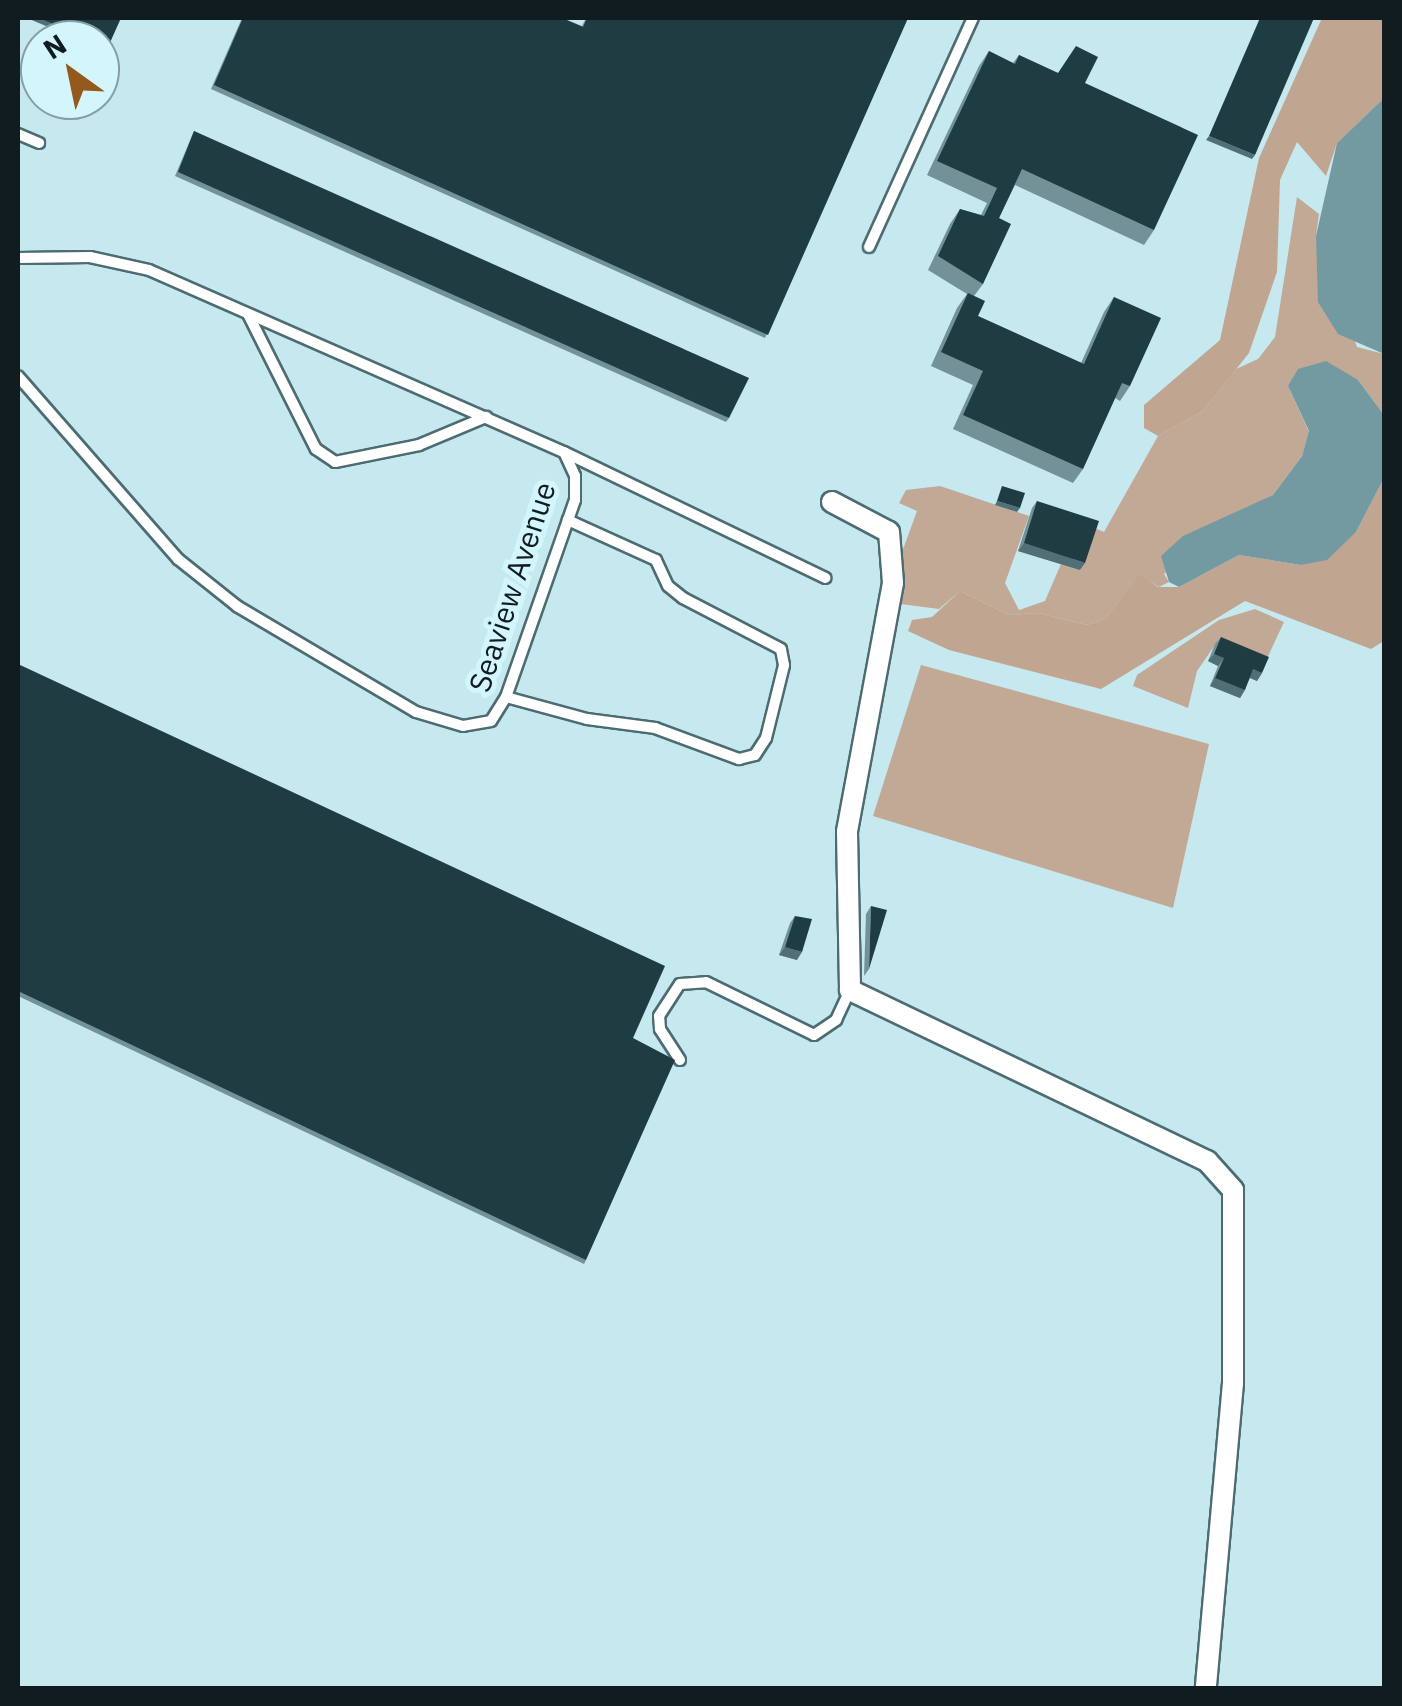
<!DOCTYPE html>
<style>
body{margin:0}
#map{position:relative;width:1402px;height:1706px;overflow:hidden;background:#c6e8ef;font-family:"IBM Plex Sans",sans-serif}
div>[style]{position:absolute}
.green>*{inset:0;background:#c1a996}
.forest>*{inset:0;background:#c0a691}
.water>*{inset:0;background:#749aa1}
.roads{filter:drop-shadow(2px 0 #4d6c72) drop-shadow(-2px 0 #4d6c72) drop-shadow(0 2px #4d6c72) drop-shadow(0 -2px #4d6c72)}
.service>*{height:10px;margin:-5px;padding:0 5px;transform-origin:5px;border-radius:5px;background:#fff}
.minor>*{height:20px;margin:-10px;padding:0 10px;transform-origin:10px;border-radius:10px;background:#fff}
.wall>*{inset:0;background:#729298}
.shaded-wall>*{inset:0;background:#517076}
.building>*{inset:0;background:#1f3c42}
span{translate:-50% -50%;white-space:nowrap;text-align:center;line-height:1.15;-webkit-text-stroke:10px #d3f6fd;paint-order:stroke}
.street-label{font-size:30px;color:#101c1f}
.frame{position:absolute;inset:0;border:20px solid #101c1f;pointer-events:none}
.north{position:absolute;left:20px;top:20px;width:100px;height:100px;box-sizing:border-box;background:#d3f6fd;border:2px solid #859fa4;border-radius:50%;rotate:327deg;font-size:28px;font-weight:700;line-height:40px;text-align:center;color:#101c1f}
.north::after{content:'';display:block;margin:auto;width:35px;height:45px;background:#96591d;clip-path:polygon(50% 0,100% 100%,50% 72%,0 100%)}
</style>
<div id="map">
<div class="green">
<div style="clip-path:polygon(1297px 197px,1319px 214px,1316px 236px,1357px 347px,1384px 354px,1384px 415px,1358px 380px,1288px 386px,1309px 432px,1302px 456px,1273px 495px,1234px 515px,1164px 574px,1169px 582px,1159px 587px,1140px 575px,1106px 618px,1087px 625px,1038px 613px,1009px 615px,960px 591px,939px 609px,901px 604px,898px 563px,917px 511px,899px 503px,906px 490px,940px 486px,1029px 516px,1005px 583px,1019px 610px,1045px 601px,1061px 564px,1080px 570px,1094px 528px,1104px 532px,1158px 436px,1203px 411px,1236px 369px,1258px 359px,1275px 337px)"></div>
<div style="clip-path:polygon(1255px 609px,1284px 622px,1264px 665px,1215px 645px,1197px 671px,1188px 708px,1133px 686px,1137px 675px,1219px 620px)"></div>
<div style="clip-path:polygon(921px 665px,1209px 744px,1173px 908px,873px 816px)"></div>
</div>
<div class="forest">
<div style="clip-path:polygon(1322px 18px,1384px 18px,1384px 98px,1337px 143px,1326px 176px,1297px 142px,1280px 180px,1277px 272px,1249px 353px,1203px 411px,1158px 436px,1144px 428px,1144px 405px,1220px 340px,1259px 158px)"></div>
<div style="clip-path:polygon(1384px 478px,1384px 641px,1371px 649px,1245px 601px,1101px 689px,949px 650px,908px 631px,912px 620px,932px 617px,960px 591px,1009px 615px,1038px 613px,1087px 625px,1106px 618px,1140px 574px,1158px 587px,1179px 587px,1239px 555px,1301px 565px,1356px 532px)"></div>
</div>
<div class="water">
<div style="clip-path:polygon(1384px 98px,1384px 354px,1338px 334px,1318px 302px,1316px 236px,1337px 143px)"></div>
<div style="clip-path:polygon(1326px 361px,1358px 380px,1384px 415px,1384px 478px,1356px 532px,1327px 560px,1301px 565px,1239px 555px,1179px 587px,1169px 582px,1161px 556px,1183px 536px,1273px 495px,1302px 456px,1309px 431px,1288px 386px,1298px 369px)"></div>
</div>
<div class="roads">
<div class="service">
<div style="left:18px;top:134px;width:23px;rotate:23deg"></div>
<div style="left:869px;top:247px;width:252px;rotate:-65.6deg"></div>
<div style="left:18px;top:258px;width:72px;rotate:-0.8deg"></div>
<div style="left:90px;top:257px;width:60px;rotate:12.4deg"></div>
<div style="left:149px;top:270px;width:453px;rotate:23.7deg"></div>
<div style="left:564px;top:452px;width:26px;rotate:65deg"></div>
<div style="left:575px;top:476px;width:24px;rotate:90deg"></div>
<div style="left:575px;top:500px;width:209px;rotate:109.3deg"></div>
<div style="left:506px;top:697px;width:28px;rotate:122deg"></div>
<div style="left:491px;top:721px;width:28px;rotate:170deg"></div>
<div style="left:463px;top:726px;width:49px;rotate:-163.4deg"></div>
<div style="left:416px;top:712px;width:208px;rotate:-149.4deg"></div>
<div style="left:237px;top:606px;width:75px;rotate:-141.5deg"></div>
<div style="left:178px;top:559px;width:243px;rotate:-131.2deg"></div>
<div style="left:248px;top:314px;width:151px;rotate:63.3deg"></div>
<div style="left:316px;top:449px;width:23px;rotate:34deg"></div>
<div style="left:335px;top:462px;width:86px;rotate:-11.4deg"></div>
<div style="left:419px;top:445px;width:73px;rotate:-22.7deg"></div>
<div style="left:566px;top:453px;width:288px;rotate:25.7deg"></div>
<div style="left:506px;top:697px;width:84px;rotate:15.2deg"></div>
<div style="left:587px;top:719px;width:69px;rotate:7.5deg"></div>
<div style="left:655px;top:728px;width:90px;rotate:20.3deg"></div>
<div style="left:739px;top:759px;width:16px;rotate:-14deg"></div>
<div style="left:755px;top:755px;width:20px;rotate:-57deg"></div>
<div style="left:766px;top:738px;width:75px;rotate:-76.1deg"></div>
<div style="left:784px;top:665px;width:16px;rotate:-101deg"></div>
<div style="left:781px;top:649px;width:110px;rotate:-152.5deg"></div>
<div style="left:683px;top:598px;width:19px;rotate:-141deg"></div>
<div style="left:668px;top:586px;width:29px;rotate:-115deg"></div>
<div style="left:656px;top:560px;width:97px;rotate:-155.6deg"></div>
<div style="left:680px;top:1060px;width:37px;rotate:-123deg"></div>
<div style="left:660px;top:1029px;width:13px;rotate:-94deg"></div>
<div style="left:659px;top:1016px;width:38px;rotate:-57deg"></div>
<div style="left:680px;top:984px;width:26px;rotate:-4deg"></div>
<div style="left:706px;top:982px;width:120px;rotate:26.1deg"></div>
<div style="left:814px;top:1035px;width:27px;rotate:-34deg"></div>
<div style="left:836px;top:1020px;width:33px;rotate:-65deg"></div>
</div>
<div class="minor">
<div style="left:832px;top:502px;width:64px;rotate:27.8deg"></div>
<div style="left:889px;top:532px;width:51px;rotate:85.5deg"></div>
<div style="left:893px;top:583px;width:253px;rotate:100.5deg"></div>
<div style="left:847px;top:832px;width:158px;rotate:88.9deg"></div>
<div style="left:850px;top:990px;width:396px;rotate:25.6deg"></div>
<div style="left:1207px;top:1161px;width:39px;rotate:48deg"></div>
<div style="left:1233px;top:1190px;width:193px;rotate:90deg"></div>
<div style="left:1233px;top:1383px;width:306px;rotate:95.1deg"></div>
</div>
</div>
<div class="wall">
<div style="clip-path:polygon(242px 18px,562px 18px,582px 26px,586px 18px,908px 18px,765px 338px,211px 89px)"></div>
<div style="clip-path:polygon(989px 51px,1013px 63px,1019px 55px,1058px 73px,1085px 83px,1154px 230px,1144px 245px,1015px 185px,999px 218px,983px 284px,974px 296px,978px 316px,1081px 363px,1104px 312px,1114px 297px,1130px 386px,1120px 401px,1115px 398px,1083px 469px,1073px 483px,953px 429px,973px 385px,931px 366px,957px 308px,967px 294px,928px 270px,950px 224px,960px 209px,981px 215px,987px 203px,927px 175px,979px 66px)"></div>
<div style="clip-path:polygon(194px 131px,729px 418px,726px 422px,175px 176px)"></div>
<div style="clip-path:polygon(1037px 501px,1080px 570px,1018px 551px,1032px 508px)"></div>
<div style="clip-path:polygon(1221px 637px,1262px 673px,1257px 681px,1250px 678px,1240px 698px,1210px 686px,1218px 666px,1208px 661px,1215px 644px)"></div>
<div style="clip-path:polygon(18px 664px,586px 1260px,584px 1264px,18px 996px)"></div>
<div style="clip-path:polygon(871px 906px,869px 969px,864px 976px,866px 914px)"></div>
<div style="clip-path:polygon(795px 916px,797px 960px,779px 955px,790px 923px)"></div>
</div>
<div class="shaded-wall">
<div style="clip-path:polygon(27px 18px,38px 18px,91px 40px,79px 40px)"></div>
<div style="clip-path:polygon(1209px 136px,1255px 155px,1252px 159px,1206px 140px)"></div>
<div style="clip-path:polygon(997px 501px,1020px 508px,1017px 512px,995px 505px)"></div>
<div style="clip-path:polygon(1024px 543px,1085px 563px,1080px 570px,1018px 551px)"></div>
<div style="clip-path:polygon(1214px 654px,1224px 658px,1218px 666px,1208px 661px)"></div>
<div style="clip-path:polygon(1253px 669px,1262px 673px,1257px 681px,1248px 677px)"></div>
<div style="clip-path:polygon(1215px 678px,1245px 690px,1240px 698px,1210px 686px)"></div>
<div style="clip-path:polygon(785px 947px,802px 952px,797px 960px,779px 955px)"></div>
</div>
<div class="building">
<div style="clip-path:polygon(38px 18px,121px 18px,108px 47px,100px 44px,100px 40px,91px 40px)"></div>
<div style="clip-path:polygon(243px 18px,562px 18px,583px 27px,587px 18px,908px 18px,768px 335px,214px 85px)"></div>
<div style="clip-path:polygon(1260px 18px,1314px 18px,1255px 155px,1209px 136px)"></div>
<div style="clip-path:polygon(1076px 46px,1098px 57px,1085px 83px,1198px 135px,1154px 230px,1022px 169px,999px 218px,1011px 224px,983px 284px,938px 256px,960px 209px,984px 216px,997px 188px,937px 161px,989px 51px,1015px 64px,1019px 55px,1058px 73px)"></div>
<div style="clip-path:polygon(194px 131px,749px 378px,729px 418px,178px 172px)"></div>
<div style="clip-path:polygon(968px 293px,985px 301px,978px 316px,1084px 364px,1114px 297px,1161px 318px,1130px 386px,1122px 383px,1083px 469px,963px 415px,983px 371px,941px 352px)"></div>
<div style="clip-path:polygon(1002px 486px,1025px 493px,1020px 508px,997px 501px)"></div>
<div style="clip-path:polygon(1037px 501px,1099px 521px,1085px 563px,1024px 543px)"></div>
<div style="clip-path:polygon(1221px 637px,1269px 657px,1262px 673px,1253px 669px,1245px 690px,1215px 678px,1224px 658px,1214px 654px)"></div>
<div style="clip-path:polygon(18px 664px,665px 966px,633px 1038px,675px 1060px,586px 1260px,18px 991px)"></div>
<div style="clip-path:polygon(871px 906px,887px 910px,869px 969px)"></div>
<div style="clip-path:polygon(795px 916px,812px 919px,802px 952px,785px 947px)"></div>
</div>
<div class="street-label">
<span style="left:512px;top:587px;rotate:-72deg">Seaview Avenue</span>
</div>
<div class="frame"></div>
<div class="north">N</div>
</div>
